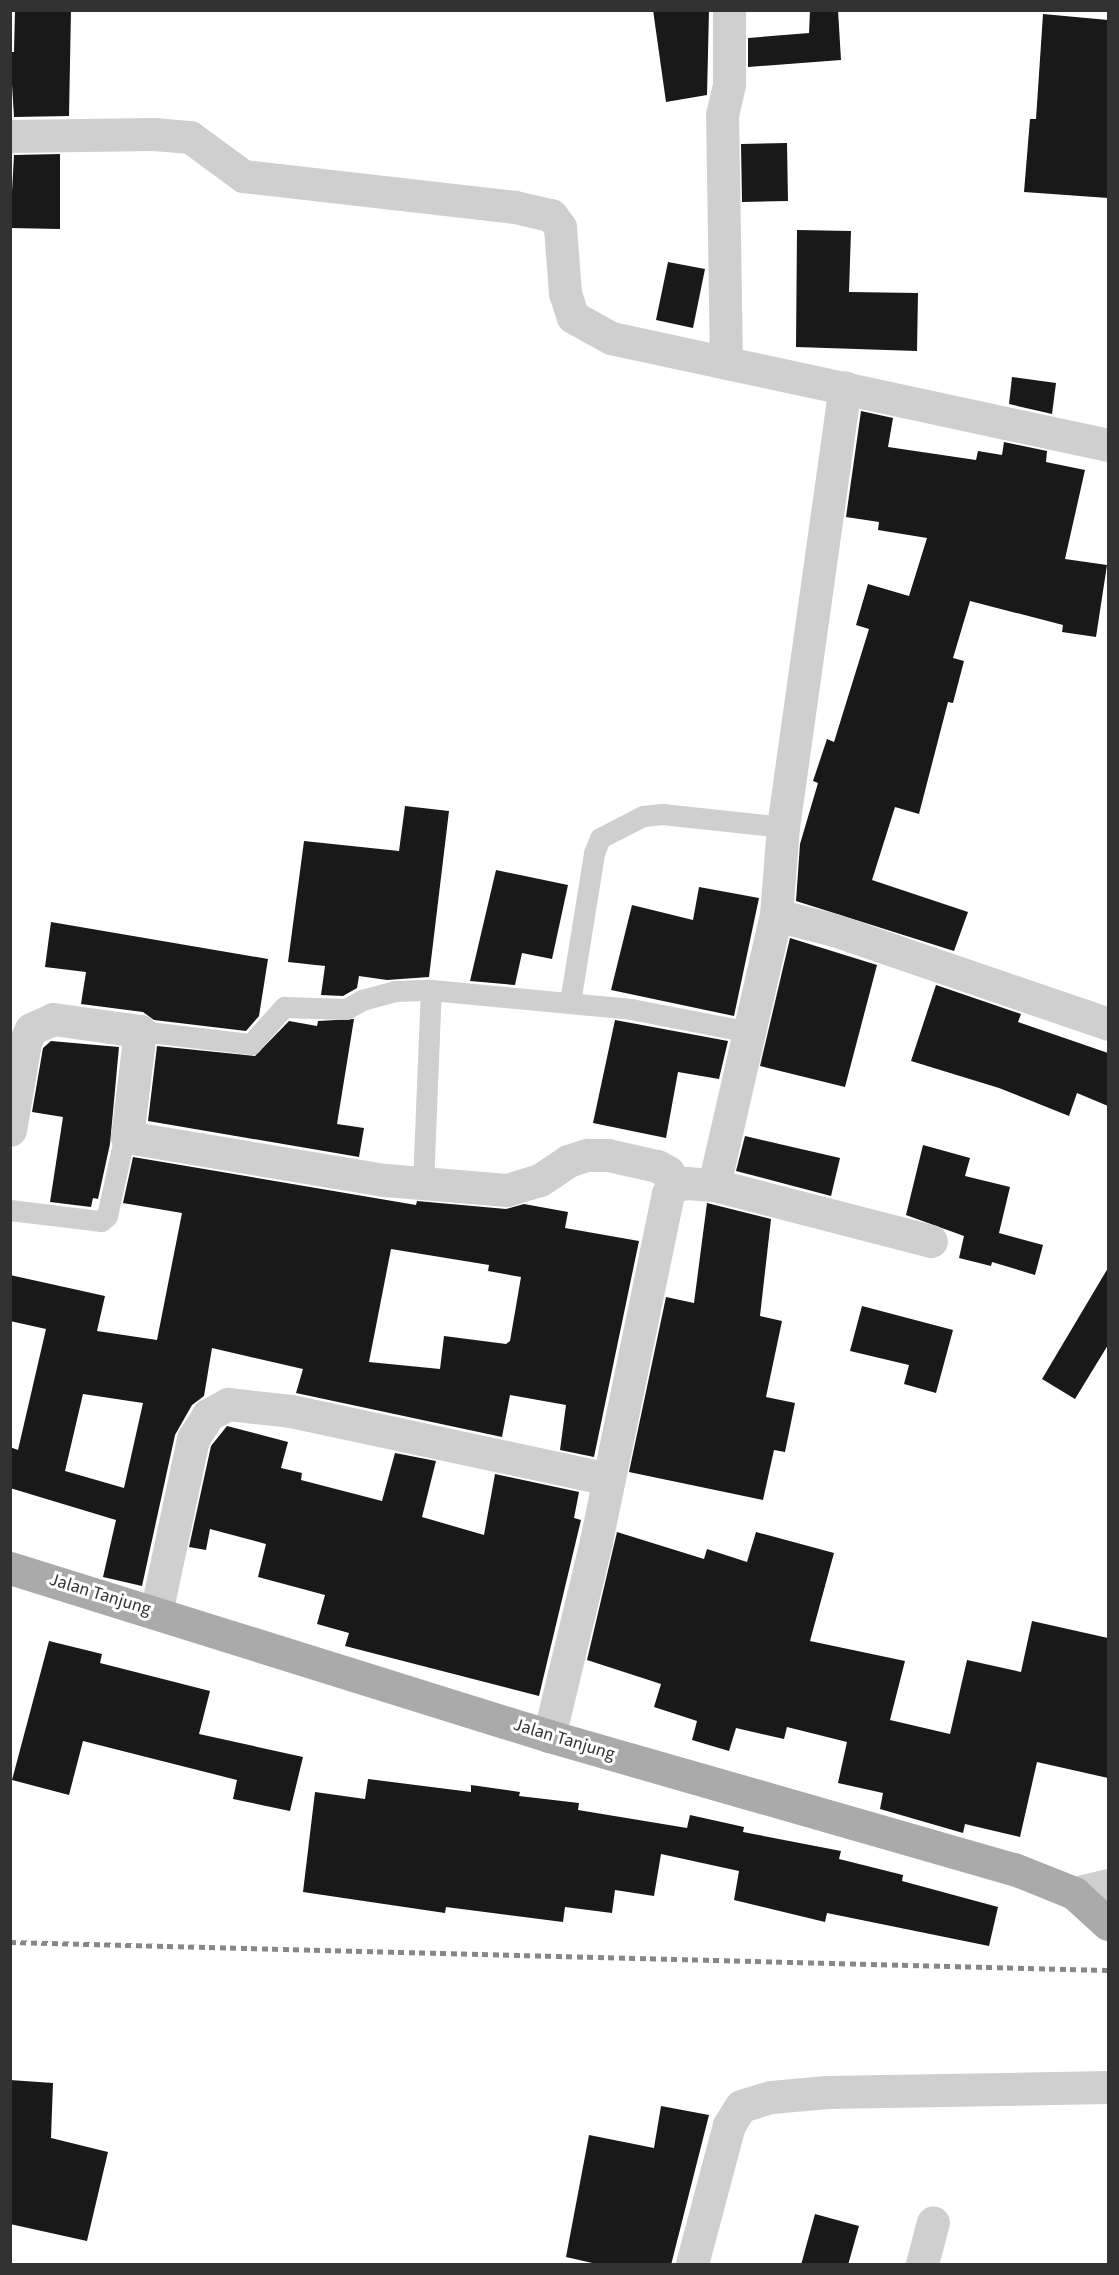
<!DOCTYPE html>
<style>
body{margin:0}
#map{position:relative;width:1119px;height:2275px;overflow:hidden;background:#fff;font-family:"Source Sans 3",sans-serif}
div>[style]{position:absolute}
.building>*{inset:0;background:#191919}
.lane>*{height:21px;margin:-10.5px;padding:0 10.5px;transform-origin:10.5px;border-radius:10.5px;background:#cfcfcf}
.street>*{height:33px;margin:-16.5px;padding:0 16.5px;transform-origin:16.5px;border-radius:16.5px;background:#cfcfcf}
.primary>*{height:33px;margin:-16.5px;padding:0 16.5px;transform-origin:16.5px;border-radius:16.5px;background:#aaa}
.rail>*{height:4.5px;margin-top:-2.25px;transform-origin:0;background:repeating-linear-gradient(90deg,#878787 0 6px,transparent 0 10.5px)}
span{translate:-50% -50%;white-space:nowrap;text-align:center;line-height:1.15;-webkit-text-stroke:6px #fff;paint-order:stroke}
.street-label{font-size:18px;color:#323232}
.frame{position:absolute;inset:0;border:12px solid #323232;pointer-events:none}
</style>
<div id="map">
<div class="building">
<div style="clip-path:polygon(15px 10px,71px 10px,69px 116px,14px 117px,10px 52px,14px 52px)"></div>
<div style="clip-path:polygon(653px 10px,709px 10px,707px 95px,666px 102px)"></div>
<div style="clip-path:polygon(810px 10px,838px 10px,841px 60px,748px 67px,748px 38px,809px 33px)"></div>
<div style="clip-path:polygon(1043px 14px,1108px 20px,1108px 198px,1024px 192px,1030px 119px,1036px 119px)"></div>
<div style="clip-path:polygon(787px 143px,788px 201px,742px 202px,741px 144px)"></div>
<div style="clip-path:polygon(60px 154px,60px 229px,10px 228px,14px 155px)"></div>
<div style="clip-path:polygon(797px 230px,851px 231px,849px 292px,918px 293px,917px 351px,796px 347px)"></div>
<div style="clip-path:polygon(668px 262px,705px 269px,693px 328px,656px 320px)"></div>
<div style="clip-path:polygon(1012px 377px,1056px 383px,1052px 414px,1009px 404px)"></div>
<div style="clip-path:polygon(861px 411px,893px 418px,888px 447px,976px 460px,978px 451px,1002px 455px,1004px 442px,1047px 451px,1046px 462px,1085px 470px,1065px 559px,1107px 565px,1096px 637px,1062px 632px,1063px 625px,970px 601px,953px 658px,964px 661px,953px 703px,948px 702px,919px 814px,895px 807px,872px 880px,968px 912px,954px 951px,796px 901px,800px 844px,818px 783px,813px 781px,827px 739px,834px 742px,869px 629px,856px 625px,868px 584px,909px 596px,927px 538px,878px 530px,879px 522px,846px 517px)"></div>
<div style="clip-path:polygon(405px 806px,449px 811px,429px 977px,387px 980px,359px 976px,357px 988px,343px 996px,321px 995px,325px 966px,288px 962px,304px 841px,399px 851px)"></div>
<div style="clip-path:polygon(496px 870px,568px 885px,552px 959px,522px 953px,515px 985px,470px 981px)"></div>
<div style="clip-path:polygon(699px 887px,759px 898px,734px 1016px,611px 990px,632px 905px,693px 920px)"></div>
<div style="clip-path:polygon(51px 922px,268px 959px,259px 1016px,246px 1031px,154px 1020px,143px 1012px,81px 1004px,86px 972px,45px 967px)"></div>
<div style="clip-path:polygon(790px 938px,877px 965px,845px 1087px,760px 1066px)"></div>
<div style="clip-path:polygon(936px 985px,1021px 1014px,1018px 1022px,1108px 1053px,1108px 1106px,1077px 1093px,1069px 1116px,999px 1088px,911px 1061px)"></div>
<div style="clip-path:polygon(354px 1019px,337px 1124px,364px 1128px,359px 1157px,148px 1121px,157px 1046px,255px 1056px,289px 1021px,317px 1026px,318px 1021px)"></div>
<div style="clip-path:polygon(615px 1020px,728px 1041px,719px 1079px,678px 1072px,666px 1138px,593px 1123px)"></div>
<div style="clip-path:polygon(51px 1041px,119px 1047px,110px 1144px,98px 1199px,93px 1198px,91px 1207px,50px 1202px,63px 1117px,32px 1112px,43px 1048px)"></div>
<div style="clip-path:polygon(745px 1136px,840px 1158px,831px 1196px,736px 1171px)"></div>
<div style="clip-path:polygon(923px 1145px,970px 1158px,965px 1176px,1010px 1187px,999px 1233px,1043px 1245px,1035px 1275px,992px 1262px,991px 1266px,959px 1258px,964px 1236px,906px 1215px)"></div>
<div style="clip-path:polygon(evenodd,133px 1157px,416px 1205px,417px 1201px,506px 1209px,524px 1204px,568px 1212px,565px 1228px,639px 1241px,594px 1457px,560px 1450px,566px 1405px,510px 1395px,502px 1437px,296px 1393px,303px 1369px,212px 1348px,204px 1396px,192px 1405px,175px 1435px,142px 1586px,103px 1577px,116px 1520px,10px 1488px,10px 1447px,18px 1450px,46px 1329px,10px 1321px,10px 1275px,105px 1296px,97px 1331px,157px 1340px,182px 1213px,123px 1203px,133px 1157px,391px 1249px,489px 1265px,488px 1271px,521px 1277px,510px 1341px,506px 1344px,444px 1336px,440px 1369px,369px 1362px,391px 1249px,133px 1157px,83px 1394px,143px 1403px,124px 1488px,65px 1471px,83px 1394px)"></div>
<div style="clip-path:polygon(707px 1203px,771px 1219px,760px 1316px,782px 1321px,766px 1397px,795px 1403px,785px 1452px,774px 1450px,763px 1500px,629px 1472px,666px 1297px,694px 1303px)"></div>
<div style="clip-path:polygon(1108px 1268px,1108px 1345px,1075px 1399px,1042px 1379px)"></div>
<div style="clip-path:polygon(862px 1306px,953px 1330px,936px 1393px,904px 1384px,909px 1365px,850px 1351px)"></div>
<div style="clip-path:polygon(227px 1426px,288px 1442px,281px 1468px,302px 1473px,301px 1480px,382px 1501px,395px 1453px,436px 1461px,422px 1517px,484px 1535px,495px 1474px,579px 1492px,574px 1518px,581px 1520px,539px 1696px,345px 1646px,349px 1633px,317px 1624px,325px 1595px,258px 1577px,266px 1544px,210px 1529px,206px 1550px,189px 1547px,211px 1446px)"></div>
<div style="clip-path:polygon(617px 1532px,704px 1559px,707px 1549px,747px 1562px,756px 1532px,834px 1553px,810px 1641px,905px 1661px,890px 1720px,950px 1734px,967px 1660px,1021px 1672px,1032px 1621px,1108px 1638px,1108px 1778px,1037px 1762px,1020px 1837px,965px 1824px,963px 1833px,880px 1809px,883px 1793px,838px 1783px,847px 1742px,787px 1727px,784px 1739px,736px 1728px,729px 1751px,692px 1740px,697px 1721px,654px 1707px,661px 1684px,587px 1660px)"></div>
<div style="clip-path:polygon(49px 1641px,102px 1654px,100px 1663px,210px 1691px,199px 1734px,303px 1757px,290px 1811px,233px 1799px,237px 1780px,83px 1741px,69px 1795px,12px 1780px)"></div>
<div style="clip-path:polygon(368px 1779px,471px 1792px,471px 1785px,520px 1792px,519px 1796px,579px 1803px,578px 1810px,687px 1828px,690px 1815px,744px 1827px,743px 1832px,841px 1851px,839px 1859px,903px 1875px,902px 1881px,998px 1907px,989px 1946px,827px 1913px,825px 1922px,734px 1900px,739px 1871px,661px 1854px,654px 1896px,615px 1890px,612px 1913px,565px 1907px,563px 1922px,446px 1907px,445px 1913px,303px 1892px,315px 1792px,365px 1799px)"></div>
<div style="clip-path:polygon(10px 2080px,53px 2083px,51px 2138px,108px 2152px,87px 2241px,10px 2224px)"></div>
<div style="clip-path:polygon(661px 2106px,709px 2115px,671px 2265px,601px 2265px,566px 2257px,589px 2135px,654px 2148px)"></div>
<div style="clip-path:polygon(815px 2214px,859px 2226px,848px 2265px,801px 2265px)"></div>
</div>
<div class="lane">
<div style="left:570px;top:1002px;width:151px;rotate:-80.8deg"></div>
<div style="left:594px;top:853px;width:16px;rotate:-68deg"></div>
<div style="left:600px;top:838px;width:48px;rotate:-27.1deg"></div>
<div style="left:643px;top:816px;width:19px;rotate:-6deg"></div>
<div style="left:662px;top:814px;width:122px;rotate:6.1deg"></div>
<div style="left:140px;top:1031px;width:112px;rotate:6.7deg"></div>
<div style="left:251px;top:1044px;width:50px;rotate:-48.3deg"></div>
<div style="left:284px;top:1007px;width:62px;rotate:1.8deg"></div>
<div style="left:346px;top:1009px;width:18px;rotate:-29deg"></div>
<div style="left:362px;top:1000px;width:35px;rotate:-15deg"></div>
<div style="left:396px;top:991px;width:35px;rotate:-2deg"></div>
<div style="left:431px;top:990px;width:201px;rotate:5.4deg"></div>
<div style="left:631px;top:1009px;width:120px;rotate:11deg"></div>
<div style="left:423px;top:1185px;width:195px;rotate:-87.7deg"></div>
<div style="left:10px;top:1210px;width:92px;rotate:6.9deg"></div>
<div style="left:101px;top:1221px;width:8px;rotate:-40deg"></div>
<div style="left:107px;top:1216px;width:84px;rotate:-77.6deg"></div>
</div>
<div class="street">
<div style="left:10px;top:136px;width:144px;rotate:-0.8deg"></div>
<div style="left:154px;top:134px;width:36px;rotate:5deg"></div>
<div style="left:190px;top:137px;width:66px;rotate:36.3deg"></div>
<div style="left:243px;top:176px;width:274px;rotate:6.5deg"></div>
<div style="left:515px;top:207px;width:37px;rotate:13deg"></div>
<div style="left:551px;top:215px;width:15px;rotate:53deg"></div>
<div style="left:560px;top:227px;width:66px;rotate:85.7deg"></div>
<div style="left:565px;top:293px;width:25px;rotate:72deg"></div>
<div style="left:573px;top:317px;width:43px;rotate:28.9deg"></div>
<div style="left:611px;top:338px;width:508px;rotate:12.15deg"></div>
<div style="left:726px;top:363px;width:248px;rotate:-90.9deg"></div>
<div style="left:722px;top:115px;width:32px;rotate:-77deg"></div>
<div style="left:729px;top:84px;width:74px;rotate:-90deg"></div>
<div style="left:776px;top:915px;width:60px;rotate:14.5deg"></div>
<div style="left:834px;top:930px;width:290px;rotate:18.9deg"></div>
<div style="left:10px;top:1130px;width:89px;rotate:-80.3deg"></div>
<div style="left:25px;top:1042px;width:14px;rotate:-65deg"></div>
<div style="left:31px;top:1029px;width:24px;rotate:-24deg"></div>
<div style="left:53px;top:1019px;width:88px;rotate:7.9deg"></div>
<div style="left:140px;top:1031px;width:107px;rotate:97deg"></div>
<div style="left:127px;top:1137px;width:262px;rotate:9.5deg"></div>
<div style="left:385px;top:1180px;width:122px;rotate:4.7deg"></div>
<div style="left:507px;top:1190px;width:34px;rotate:-17deg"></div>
<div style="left:540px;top:1180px;width:34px;rotate:-34deg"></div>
<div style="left:568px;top:1161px;width:20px;rotate:-18deg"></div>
<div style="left:587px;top:1155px;width:21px"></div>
<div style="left:608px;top:1155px;width:50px;rotate:12.7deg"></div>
<div style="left:657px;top:1166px;width:13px;rotate:29deg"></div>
<div style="left:668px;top:1172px;width:15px;rotate:67deg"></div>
<div style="left:714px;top:1185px;width:277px;rotate:-77.1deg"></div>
<div style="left:776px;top:915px;width:88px;rotate:-85.5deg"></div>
<div style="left:783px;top:827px;width:444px;rotate:-82deg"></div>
<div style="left:156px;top:1613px;width:178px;rotate:-78deg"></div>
<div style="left:193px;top:1439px;width:28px;rotate:-58deg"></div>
<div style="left:208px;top:1415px;width:23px;rotate:-29deg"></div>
<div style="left:228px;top:1404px;width:63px;rotate:6.3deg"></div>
<div style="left:291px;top:1411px;width:323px;rotate:12.1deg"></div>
<div style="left:549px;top:1736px;width:201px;rotate:-76.4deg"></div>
<div style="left:596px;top:1541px;width:355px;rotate:-78.3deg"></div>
<div style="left:668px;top:1193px;width:9px;rotate:-49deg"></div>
<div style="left:674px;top:1186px;width:12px;rotate:-14deg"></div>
<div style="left:686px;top:1183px;width:28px;rotate:4deg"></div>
<div style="left:714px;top:1185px;width:224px;rotate:14.5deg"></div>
<div style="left:1074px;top:1893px;width:35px;rotate:-13deg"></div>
<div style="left:692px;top:2264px;width:144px;rotate:-75.1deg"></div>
<div style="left:729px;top:2125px;width:22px;rotate:-58deg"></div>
<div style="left:741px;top:2106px;width:31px;rotate:-17deg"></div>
<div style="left:771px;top:2097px;width:56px;rotate:-5.1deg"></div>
<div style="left:827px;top:2092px;width:281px;rotate:-1deg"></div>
<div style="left:922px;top:2264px;width:43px;rotate:-75.3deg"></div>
</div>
<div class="primary">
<div style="left:10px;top:1568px;width:565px;rotate:17.31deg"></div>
<div style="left:549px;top:1736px;width:484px;rotate:16deg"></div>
<div style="left:1014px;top:1869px;width:65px;rotate:21.8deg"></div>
<div style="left:1074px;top:1893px;width:46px;rotate:42.4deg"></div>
</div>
<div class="rail">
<div style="left:10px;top:1942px;width:1098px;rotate:1.46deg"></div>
</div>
<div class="street-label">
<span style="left:100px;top:1595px;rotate:17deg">Jalan Tanjung</span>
<span style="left:564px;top:1740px;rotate:17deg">Jalan Tanjung</span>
</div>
<div class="frame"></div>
</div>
